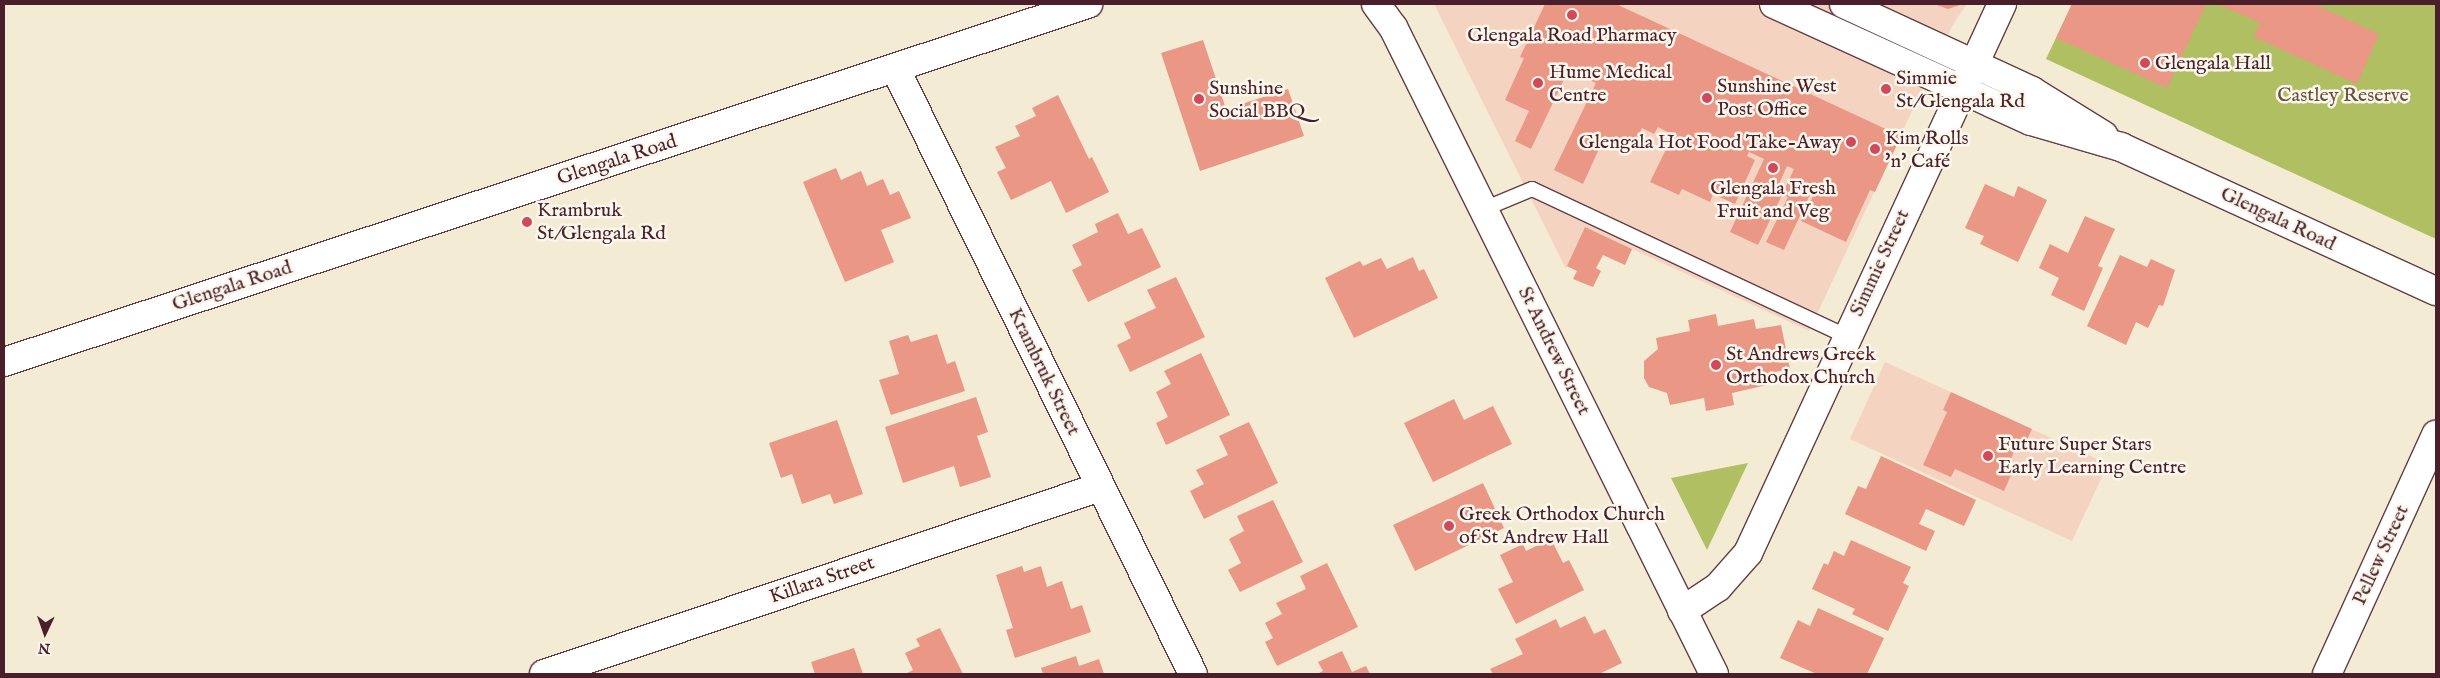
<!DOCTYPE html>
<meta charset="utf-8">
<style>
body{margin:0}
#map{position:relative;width:2440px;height:678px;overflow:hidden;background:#f3ebd3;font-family:"IM FELL English",serif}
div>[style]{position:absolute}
.built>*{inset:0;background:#f5d3c1}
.green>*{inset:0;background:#afbf62}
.building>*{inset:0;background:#ea9785}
.roads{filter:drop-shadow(1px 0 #633e44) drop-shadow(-1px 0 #633e44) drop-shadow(0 1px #633e44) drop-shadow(0 -1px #633e44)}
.service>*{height:14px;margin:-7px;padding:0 7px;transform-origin:7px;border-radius:7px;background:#fff}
.minor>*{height:28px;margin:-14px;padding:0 14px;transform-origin:14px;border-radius:14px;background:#fff}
.tertiary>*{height:28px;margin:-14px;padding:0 14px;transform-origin:14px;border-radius:14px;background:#fff}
.dots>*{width:14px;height:14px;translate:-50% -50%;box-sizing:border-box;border:2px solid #fbf7ec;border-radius:50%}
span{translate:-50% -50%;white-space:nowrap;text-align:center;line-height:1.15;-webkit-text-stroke:5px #fbf7ec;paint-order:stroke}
.poi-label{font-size:20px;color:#4a1f2b}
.left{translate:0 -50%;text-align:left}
.right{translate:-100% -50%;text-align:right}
.park-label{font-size:20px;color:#684f3c}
.street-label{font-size:20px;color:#4a1f2b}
.frame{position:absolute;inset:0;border:5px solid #4a1f2b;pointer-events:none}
.north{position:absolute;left:20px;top:608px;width:50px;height:50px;-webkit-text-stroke:4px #fbf7ec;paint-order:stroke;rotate:183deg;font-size:14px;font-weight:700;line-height:20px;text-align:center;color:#4a1f2b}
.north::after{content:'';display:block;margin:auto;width:18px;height:22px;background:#4a1f2b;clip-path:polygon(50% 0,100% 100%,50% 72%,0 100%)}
</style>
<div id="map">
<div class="built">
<div style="clip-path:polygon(1434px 4px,1967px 4px,1952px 26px,1809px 331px,1585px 227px,1566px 269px)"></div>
<div style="clip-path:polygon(1885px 362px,2108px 464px,2072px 541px,1850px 439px)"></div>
</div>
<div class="green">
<div style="clip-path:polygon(2072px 4px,2436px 4px,2436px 239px,2046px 59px)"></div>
<div style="clip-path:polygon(1748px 463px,1707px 550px,1671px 478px)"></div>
</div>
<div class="building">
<div style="clip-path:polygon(1545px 4px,1616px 4px,1901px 136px,1875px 192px,1870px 190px,1846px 242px,1801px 221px,1817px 188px,1814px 186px,1784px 250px,1766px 242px,1788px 197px,1782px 195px,1794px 169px,1787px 166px,1776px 191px,1782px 195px,1758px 245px,1730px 232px,1764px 159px,1749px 152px,1747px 156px,1755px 160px,1735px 204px,1713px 194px,1710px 202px,1682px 189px,1679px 195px,1650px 182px,1673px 135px,1658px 127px,1654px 134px,1642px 128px,1631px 152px,1604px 138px,1583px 184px,1554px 170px,1596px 83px,1568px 71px,1531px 149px,1515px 141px,1529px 111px,1505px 100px,1524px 58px,1520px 57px)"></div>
<div style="clip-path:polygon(1934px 4px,1963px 4px,1948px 9px)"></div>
<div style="clip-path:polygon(2072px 4px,2206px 4px,2167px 88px,2056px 38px)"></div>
<div style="clip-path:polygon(2218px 4px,2314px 4px,2379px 34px,2357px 84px,2254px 37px,2260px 23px)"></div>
<div style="clip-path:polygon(1203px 40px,1226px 109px,1288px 89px,1304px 136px,1200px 171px,1161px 53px)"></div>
<div style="clip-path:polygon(1058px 95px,1089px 159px,1092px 157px,1109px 192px,1066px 213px,1051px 181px,1011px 200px,997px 172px,1006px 168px,995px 147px,1020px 136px,1015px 126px,1036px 116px,1032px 108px)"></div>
<div style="clip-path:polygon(836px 168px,841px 180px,861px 171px,867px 186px,883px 179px,890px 195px,899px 191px,911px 218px,881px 230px,894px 262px,845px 282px,803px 182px)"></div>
<div style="clip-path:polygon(1985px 184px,2014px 197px,2018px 186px,2047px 200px,2018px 262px,1980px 244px,1984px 236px,1965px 228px)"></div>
<div style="clip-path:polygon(1118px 213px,1128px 234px,1142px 228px,1161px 267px,1088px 302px,1072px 270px,1082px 265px,1072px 245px,1098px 232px,1095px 224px)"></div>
<div style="clip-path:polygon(2085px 216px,2115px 229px,2098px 266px,2103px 268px,2084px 311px,2051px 295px,2059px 278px,2039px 268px,2050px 244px,2068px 253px)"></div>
<div style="clip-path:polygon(1585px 227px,1632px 249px,1625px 265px,1603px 255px,1596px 268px,1601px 271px,1593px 287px,1573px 279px,1577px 271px,1567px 266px)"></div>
<div style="clip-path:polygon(2120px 255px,2147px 267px,2151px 259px,2175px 270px,2163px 306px,2159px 305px,2148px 328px,2136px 322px,2126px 345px,2087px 326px)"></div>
<div style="clip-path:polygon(1413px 257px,1419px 271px,1424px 269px,1438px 298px,1354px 338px,1325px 278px,1360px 261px,1363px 266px,1381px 258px,1387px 269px)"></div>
<div style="clip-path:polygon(1176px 277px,1205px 337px,1130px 372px,1117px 345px,1131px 338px,1124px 323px,1156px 308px,1147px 290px)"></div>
<div style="clip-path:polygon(1716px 314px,1718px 326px,1754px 319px,1756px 329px,1781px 325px,1790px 369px,1765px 374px,1767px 385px,1732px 393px,1734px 405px,1706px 411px,1704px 398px,1670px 405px,1667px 393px,1649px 387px,1644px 378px,1644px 361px,1658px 349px,1656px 338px,1690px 331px,1688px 320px)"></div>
<div style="clip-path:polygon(937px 334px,947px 364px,955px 361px,965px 391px,891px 415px,879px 380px,899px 374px,889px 341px,908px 335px,911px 342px)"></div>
<div style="clip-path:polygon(1201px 353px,1230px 415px,1166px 445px,1156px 423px,1168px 417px,1156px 392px,1171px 384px,1164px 371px)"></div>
<div style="clip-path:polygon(1951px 392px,2032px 429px,2022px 451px,2016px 448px,2008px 465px,2014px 468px,2004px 491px,1955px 469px,1951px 477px,1923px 465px,1947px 412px,1943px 410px)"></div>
<div style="clip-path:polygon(976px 397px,988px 432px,977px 436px,991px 477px,960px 487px,954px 466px,903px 483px,885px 427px)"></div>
<div style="clip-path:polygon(1454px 399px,1464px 420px,1493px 406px,1512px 444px,1433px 482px,1404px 423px)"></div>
<div style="clip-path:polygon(837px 420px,863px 494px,834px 504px,830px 494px,802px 504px,792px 474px,781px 478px,769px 443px)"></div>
<div style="clip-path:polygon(1249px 422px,1278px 483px,1204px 519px,1190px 491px,1204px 484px,1196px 470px,1228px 455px,1219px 436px)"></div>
<div style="clip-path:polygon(1881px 456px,1976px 500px,1964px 526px,1926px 509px,1919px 524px,1935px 531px,1926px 551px,1845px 514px,1858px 486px,1866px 489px)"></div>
<div style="clip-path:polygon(1483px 483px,1504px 528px,1415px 571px,1393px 525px)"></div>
<div style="clip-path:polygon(1273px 500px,1303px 562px,1240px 592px,1228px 570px,1241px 563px,1229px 539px,1244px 531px,1237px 516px)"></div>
<div style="clip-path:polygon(1551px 539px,1563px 563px,1569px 560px,1584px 590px,1516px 624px,1498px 589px,1513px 582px,1500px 555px,1523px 544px,1526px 551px)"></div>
<div style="clip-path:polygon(1851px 540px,1911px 567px,1903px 583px,1909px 586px,1888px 631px,1852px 614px,1855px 609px,1812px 589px,1824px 563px,1828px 565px,1834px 551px,1844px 556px)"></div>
<div style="clip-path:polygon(1327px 563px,1358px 627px,1277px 666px,1265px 642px,1273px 638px,1265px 623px,1282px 614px,1276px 603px,1306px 589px,1300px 576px)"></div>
<div style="clip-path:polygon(1022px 566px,1024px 572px,1041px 566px,1047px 587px,1062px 581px,1071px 609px,1082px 605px,1091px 632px,1015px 658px,1006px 630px,1013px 628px,996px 575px)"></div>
<div style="clip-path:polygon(1818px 608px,1884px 638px,1867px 674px,1817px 674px,1780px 658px,1798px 620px,1810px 626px)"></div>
<div style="clip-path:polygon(1585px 616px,1594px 634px,1605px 629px,1622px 663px,1599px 674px,1493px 674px,1490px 669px,1523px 654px,1515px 639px,1556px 619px,1560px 628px)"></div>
<div style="clip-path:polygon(940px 628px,963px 674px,905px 674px,913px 670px,905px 653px,920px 646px,916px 639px)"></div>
<div style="clip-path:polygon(854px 648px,863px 674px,815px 674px,811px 662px)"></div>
<div style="clip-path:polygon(1342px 651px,1352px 672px,1366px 666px,1370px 674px,1317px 674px,1323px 671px,1318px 662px)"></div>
<div style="clip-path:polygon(1076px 656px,1079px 666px,1099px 659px,1104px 674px,1043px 674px,1041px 668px)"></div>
</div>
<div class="roads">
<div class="service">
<div style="left:1484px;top:209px;width:52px;rotate:-22.6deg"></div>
<div style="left:1532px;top:189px;width:347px;rotate:25.1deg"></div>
</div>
<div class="minor">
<div style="left:1376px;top:4px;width:29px;rotate:54deg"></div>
<div style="left:1393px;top:27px;width:722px;rotate:63.61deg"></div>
<div style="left:895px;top:68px;width:675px;rotate:63.81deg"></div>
<div style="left:1682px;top:611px;width:43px;rotate:-33.7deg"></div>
<div style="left:1718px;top:587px;width:45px;rotate:-48.6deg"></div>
<div style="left:1748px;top:553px;width:605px;rotate:-65.17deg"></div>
<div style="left:544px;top:674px;width:587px;rotate:-18.59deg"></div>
<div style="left:2327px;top:674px;width:263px;rotate:-65.5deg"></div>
</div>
<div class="tertiary">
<div style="left:1774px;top:4px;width:282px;rotate:24.5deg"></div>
<div style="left:2031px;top:121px;width:94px;rotate:16.1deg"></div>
<div style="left:2121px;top:147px;width:346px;rotate:24.6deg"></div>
<div style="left:1844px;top:4px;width:207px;rotate:24.8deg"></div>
<div style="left:2032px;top:91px;width:84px;rotate:31.8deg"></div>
<div style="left:4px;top:362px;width:1142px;rotate:-18.28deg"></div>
</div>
</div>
<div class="dots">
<div style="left:1572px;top:15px;background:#d1495b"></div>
<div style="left:2145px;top:63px;background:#d1495b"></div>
<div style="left:1538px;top:83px;background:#d1495b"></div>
<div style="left:1886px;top:89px;background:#d1495b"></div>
<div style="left:1707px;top:98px;background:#d1495b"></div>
<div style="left:1199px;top:99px;background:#d1495b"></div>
<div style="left:1851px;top:142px;background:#d1495b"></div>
<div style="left:1875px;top:149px;background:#d1495b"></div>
<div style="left:1773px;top:168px;background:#d1495b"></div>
<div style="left:527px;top:222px;background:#d1495b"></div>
<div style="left:1716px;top:365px;background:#d1495b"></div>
<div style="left:1988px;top:456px;background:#d1495b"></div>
<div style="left:1449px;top:526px;background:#d1495b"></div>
</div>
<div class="poi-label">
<span style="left:1572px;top:35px">Glengala Road Pharmacy</span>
<span class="left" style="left:2155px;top:63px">Glengala Hall</span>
<span class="left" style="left:1549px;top:84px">Hume Medical<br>Centre</span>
<span class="left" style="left:1896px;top:90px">Simmie<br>St/Glengala Rd</span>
<span class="left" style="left:1717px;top:98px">Sunshine West<br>Post Office</span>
<span class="left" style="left:1209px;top:100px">Sunshine<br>Social BBQ</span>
<span class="left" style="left:1885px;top:150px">Kim Rolls<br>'n' Café</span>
<span class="right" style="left:1841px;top:142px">Glengala Hot Food Take-Away</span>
<span style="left:1773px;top:200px">Glengala Fresh<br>Fruit and Veg</span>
<span class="left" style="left:537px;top:222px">Krambruk<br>St/Glengala Rd</span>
<span class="left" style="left:1726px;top:366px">St Andrews Greek<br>Orthodox Church</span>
<span class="left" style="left:1998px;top:456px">Future Super Stars<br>Early Learning Centre</span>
<span class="left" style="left:1459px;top:526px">Greek Orthodox Church<br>of St Andrew Hall</span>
</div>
<div class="park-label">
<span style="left:2343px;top:95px">Castley Reserve</span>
</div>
<div class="street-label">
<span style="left:617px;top:160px;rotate:-18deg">Glengala Road</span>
<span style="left:2278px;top:219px;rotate:25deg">Glengala Road</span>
<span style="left:1880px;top:263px;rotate:-65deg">Simmie Street</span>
<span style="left:232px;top:286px;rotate:-18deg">Glengala Road</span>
<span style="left:1554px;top:351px;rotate:64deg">St Andrew Street</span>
<span style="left:1044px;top:372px;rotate:64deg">Krambruk Street</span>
<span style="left:2381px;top:555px;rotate:-65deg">Pellew Street</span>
<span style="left:822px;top:580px;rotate:-19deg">Killara Street</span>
</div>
<div class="frame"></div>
<div class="north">N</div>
</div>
